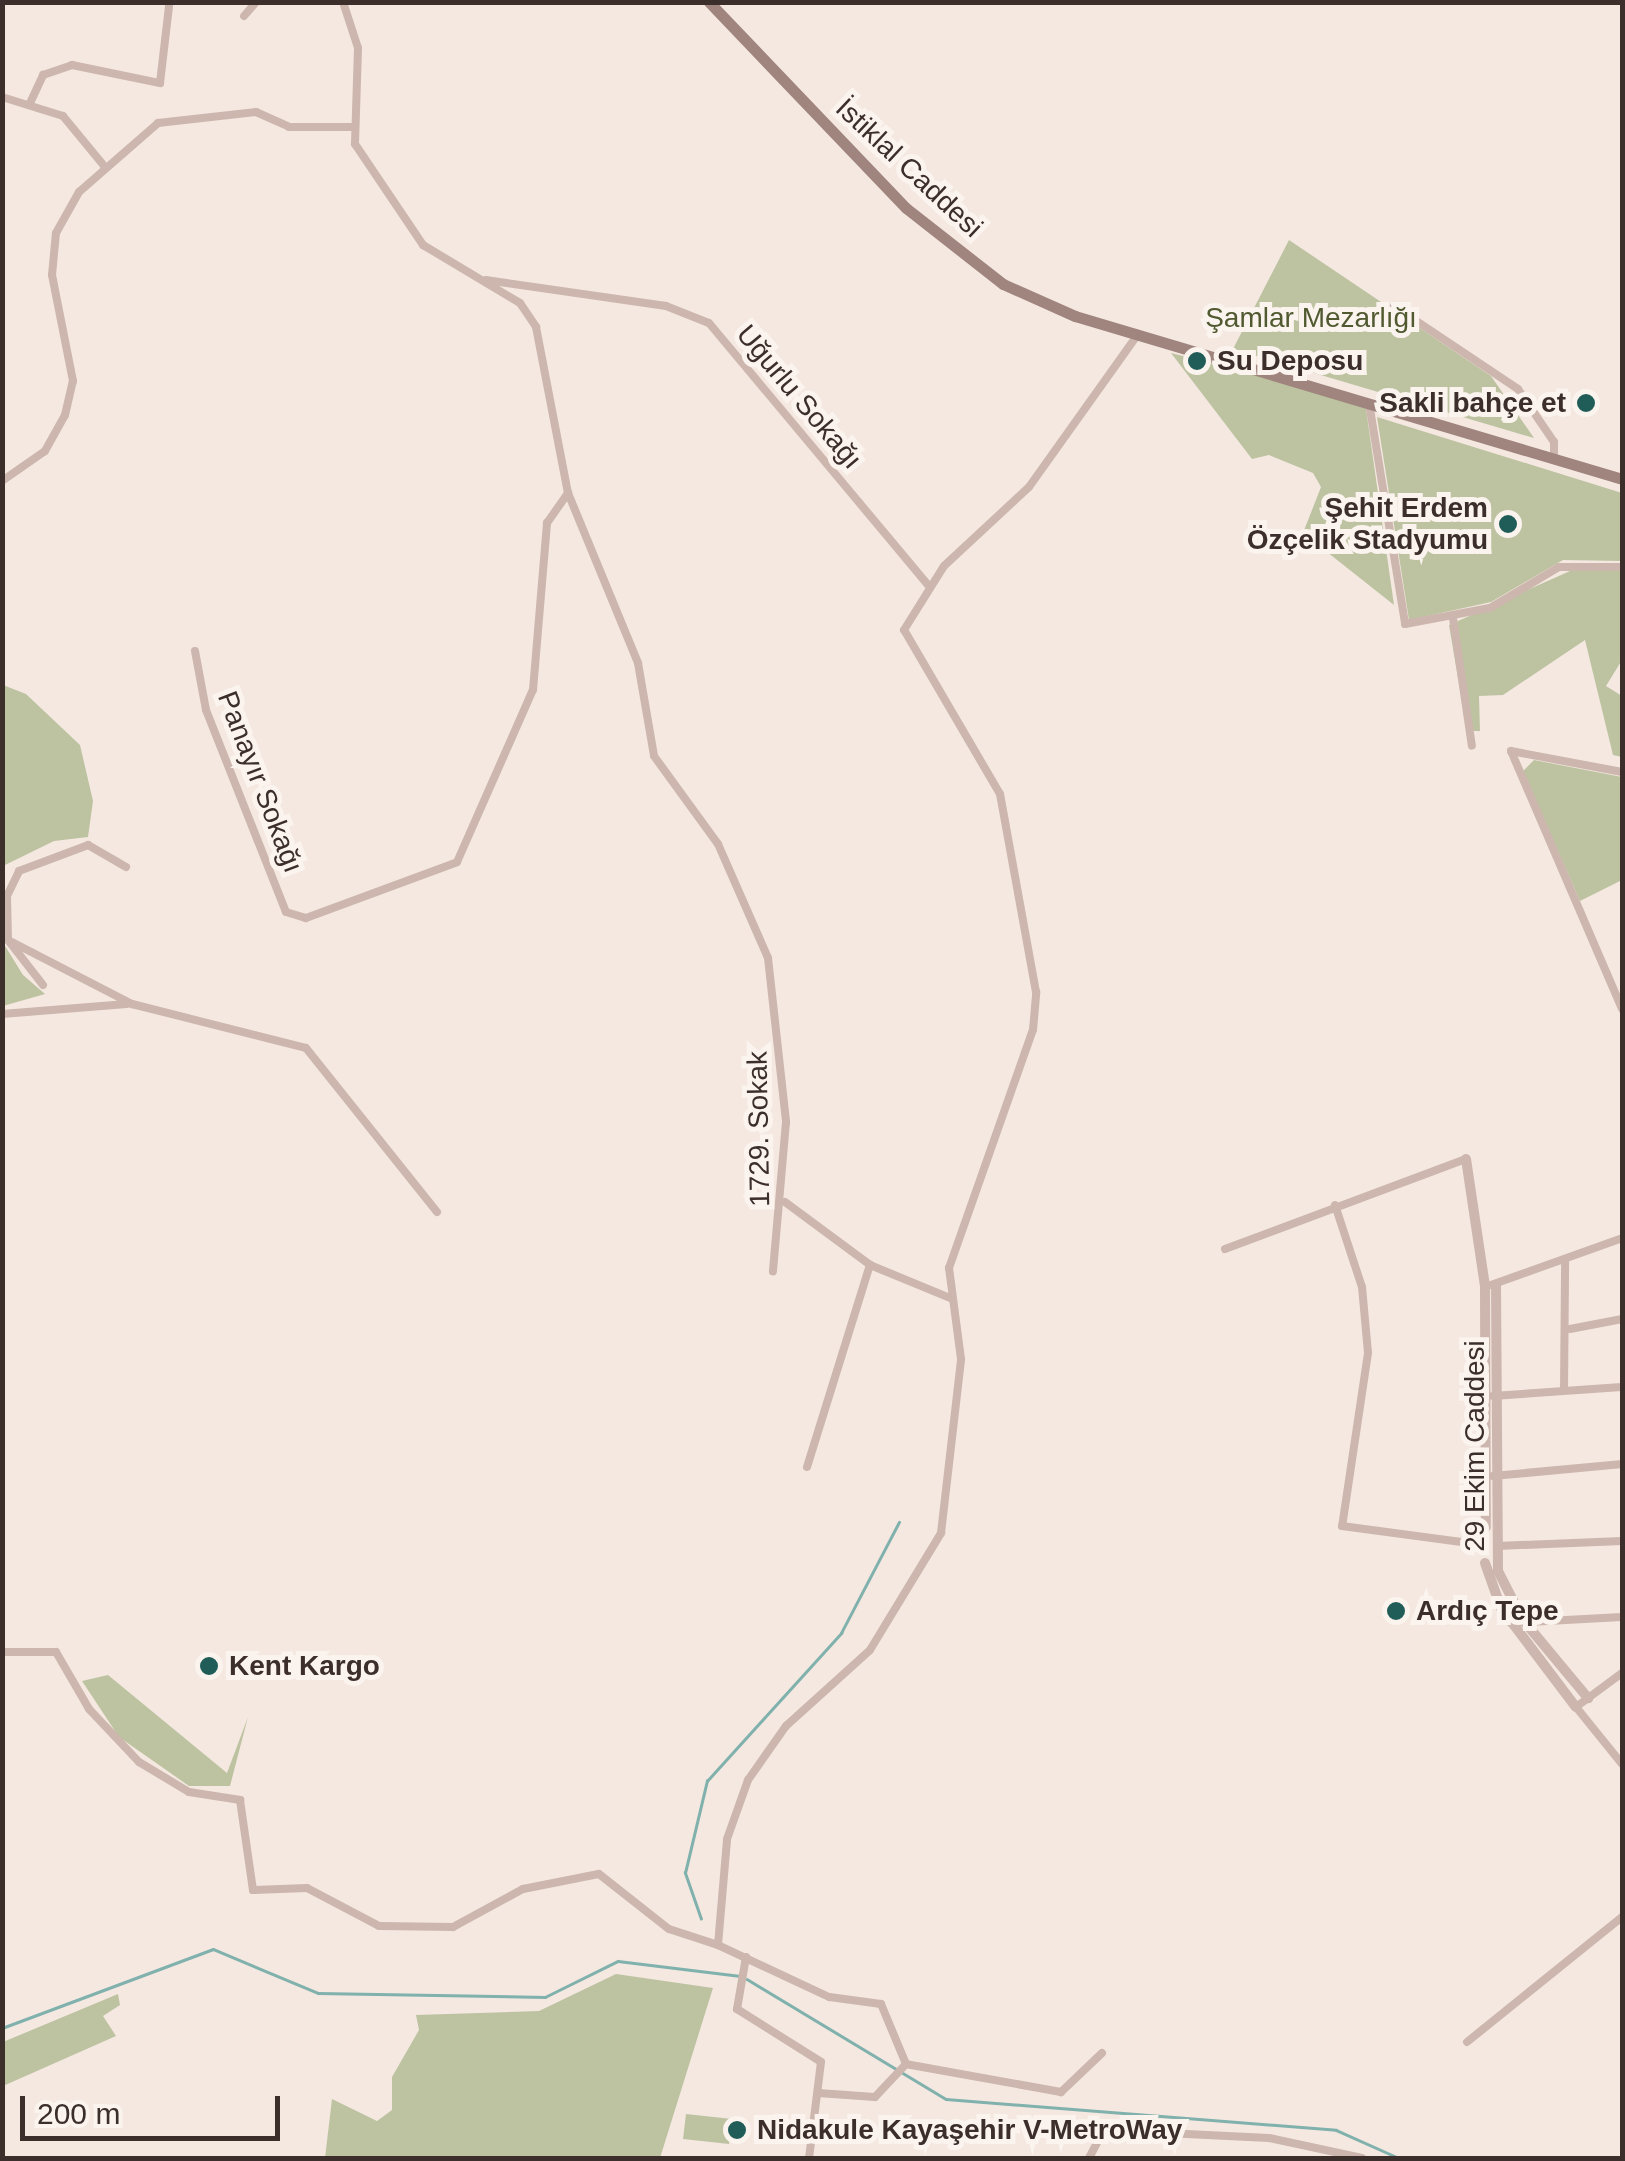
<!DOCTYPE html>
<meta charset="utf-8">
<style>
body{margin:0}
#map{position:relative;width:1625px;height:2161px;overflow:hidden;background:#f4e8e1;font-family:Helvetica,sans-serif}
div>[style]{position:absolute}
.green>*{inset:0;background:#bdc3a1}
.stream>*{height:2.5px;margin:-1.25px;padding:0 1.25px;transform-origin:1.25px;border-radius:1.25px;background:#80b1ac}
.minor>*{height:8px;margin:-4px;padding:0 4px;transform-origin:4px;border-radius:4px;background:#ccb6ad}
.tertiary>*{height:10px;margin:-5px;padding:0 5px;transform-origin:5px;border-radius:5px;background:#ccb6ad}
.secondary>*{height:11px;margin:-5.5px;padding:0 5.5px;transform-origin:5.5px;border-radius:5.5px;background:#a0857e}
.dots>*{width:28px;height:28px;translate:-50% -50%;box-sizing:border-box;border:5px solid #fbf3ee;border-radius:50%}
span{translate:-50% -50%;white-space:nowrap;text-align:center;line-height:1.15;-webkit-text-stroke:10px #fbf3ee;paint-order:stroke}
.street-label{font-size:28px;color:#3b2e2b}
.park-label{font-size:28px;color:#50592f}
.poi-label{font-size:28px;color:#3b2e2b;font-weight:700}
.left{translate:0 -50%;text-align:left}
.right{translate:-100% -50%;text-align:right}
.frame{position:absolute;inset:0;border:5px solid #3b2e2b;pointer-events:none}
.scale{position:absolute;left:20px;top:2096px;width:260px;height:45px;box-sizing:border-box;border:5px solid #3b2e2b;border-top:0;padding-left:12px;font-size:30px;line-height:35px;white-space:nowrap;color:#3b2e2b;-webkit-text-stroke:8px #fbf3ee;paint-order:stroke}
</style>
<div id="map">
<div class="green">
<div style="clip-path:polygon(1289px 240px,1491px 376px,1534px 438px,1233px 349px)"></div>
<div style="clip-path:polygon(1171px 353px,1365px 402px,1394px 605px,1303px 533px,1321px 487px,1313px 473px,1269px 455px,1252px 459px)"></div>
<div style="clip-path:polygon(1377px 417px,1622px 493px,1622px 561px,1563px 560px,1491px 602px,1409px 620px)"></div>
<div style="clip-path:polygon(1579px 567px,1622px 571px,1622px 660px,1606px 686px,1622px 696px,1622px 757px,1613px 755px,1585px 640px,1503px 695px,1479px 696px,1480px 731px,1467px 731px,1449px 625px)"></div>
<div style="clip-path:polygon(3px 685px,26px 694px,80px 745px,93px 801px,88px 837px,54px 841px,3px 866px)"></div>
<div style="clip-path:polygon(1534px 760px,1622px 777px,1622px 880px,1580px 901px,1523px 771px)"></div>
<div style="clip-path:polygon(2px 941px,23px 975px,45px 994px,3px 1006px)"></div>
<div style="clip-path:polygon(108px 1675px,227px 1773px,248px 1717px,230px 1786px,189px 1786px,119px 1737px,82px 1681px)"></div>
<div style="clip-path:polygon(616px 1974px,713px 1988px,660px 2158px,325px 2158px,332px 2099px,377px 2121px,392px 2110px,392px 2077px,419px 2030px,416px 2015px,539px 2011px)"></div>
<div style="clip-path:polygon(118px 1994px,120px 2005px,103px 2016px,116px 2036px,3px 2086px,3px 2042px)"></div>
<div style="clip-path:polygon(686px 2114px,732px 2119px,729px 2144px,683px 2139px)"></div>
</div>
<div class="stream">
<div style="left:701px;top:1919px;width:49px;rotate:-109.2deg"></div>
<div style="left:685px;top:1873px;width:95px;rotate:-76.6deg"></div>
<div style="left:707px;top:1781px;width:200px;rotate:-47.8deg"></div>
<div style="left:841px;top:1633px;width:125px;rotate:-62.4deg"></div>
<div style="left:747px;top:1979px;width:232px;rotate:31.1deg"></div>
<div style="left:946px;top:2099px;width:391px;rotate:4.5deg"></div>
<div style="left:1336px;top:2130px;width:69px;rotate:24deg"></div>
<div style="left:2px;top:2028px;width:225px;rotate:-20.5deg"></div>
<div style="left:213px;top:1949px;width:114px;rotate:22.7deg"></div>
<div style="left:318px;top:1993px;width:227px;rotate:1deg"></div>
<div style="left:545px;top:1997px;width:81px;rotate:-26.3deg"></div>
<div style="left:618px;top:1961px;width:123px;rotate:7deg"></div>
</div>
<div class="minor">
<div style="left:343px;top:2px;width:48px;rotate:71.9deg"></div>
<div style="left:358px;top:48px;width:96px;rotate:91.8deg"></div>
<div style="left:355px;top:144px;width:122px;rotate:56deg"></div>
<div style="left:423px;top:245px;width:113px;rotate:30.9deg"></div>
<div style="left:520px;top:303px;width:29px;rotate:56deg"></div>
<div style="left:536px;top:327px;width:169px;rotate:79.1deg"></div>
<div style="left:568px;top:493px;width:184px;rotate:67.6deg"></div>
<div style="left:638px;top:663px;width:94px;rotate:80.2deg"></div>
<div style="left:654px;top:756px;width:109px;rotate:54deg"></div>
<div style="left:718px;top:844px;width:124px;rotate:66.3deg"></div>
<div style="left:768px;top:958px;width:165px;rotate:83.7deg"></div>
<div style="left:786px;top:1122px;width:150px;rotate:95deg"></div>
<div style="left:244px;top:16px;width:18px;rotate:-49deg"></div>
<div style="left:2px;top:97px;width:64px;rotate:17.3deg"></div>
<div style="left:63px;top:116px;width:66px;rotate:50.5deg"></div>
<div style="left:31px;top:101px;width:29px;rotate:-65deg"></div>
<div style="left:43px;top:75px;width:31px;rotate:-19deg"></div>
<div style="left:72px;top:65px;width:90px;rotate:11.6deg"></div>
<div style="left:160px;top:83px;width:78px;rotate:-83.3deg"></div>
<div style="left:486px;top:280px;width:182px;rotate:8.2deg"></div>
<div style="left:666px;top:306px;width:46px;rotate:21.6deg"></div>
<div style="left:709px;top:323px;width:341px;rotate:50.1deg"></div>
<div style="left:1394px;top:306px;width:149px;rotate:33.8deg"></div>
<div style="left:1518px;top:389px;width:64px;rotate:55.8deg"></div>
<div style="left:1554px;top:442px;width:17px;rotate:90deg"></div>
<div style="left:1369px;top:403px;width:224px;rotate:80.7deg"></div>
<div style="left:1405px;top:624px;width:86px;rotate:-10.7deg"></div>
<div style="left:1490px;top:608px;width:80px;rotate:-30.7deg"></div>
<div style="left:1559px;top:567px;width:63px"></div>
<div style="left:2px;top:481px;width:52px;rotate:-34.9deg"></div>
<div style="left:45px;top:451px;width:41px;rotate:-60.9deg"></div>
<div style="left:65px;top:415px;width:35px;rotate:-77deg"></div>
<div style="left:73px;top:381px;width:108px;rotate:-101.2deg"></div>
<div style="left:52px;top:275px;width:42px;rotate:-84.6deg"></div>
<div style="left:56px;top:233px;width:47px;rotate:-60.7deg"></div>
<div style="left:79px;top:192px;width:105px;rotate:-41.1deg"></div>
<div style="left:158px;top:123px;width:99px;rotate:-6.4deg"></div>
<div style="left:256px;top:112px;width:36px;rotate:24deg"></div>
<div style="left:289px;top:127px;width:62px"></div>
<div style="left:1453px;top:618px;width:129px;rotate:81.6deg"></div>
<div style="left:195px;top:651px;width:60px;rotate:79.4deg"></div>
<div style="left:206px;top:710px;width:217px;rotate:68.4deg"></div>
<div style="left:286px;top:912px;width:21px;rotate:17deg"></div>
<div style="left:306px;top:918px;width:161px;rotate:-20.3deg"></div>
<div style="left:457px;top:862px;width:188px;rotate:-66.2deg"></div>
<div style="left:533px;top:690px;width:168px;rotate:-85.2deg"></div>
<div style="left:547px;top:523px;width:37px;rotate:-55deg"></div>
<div style="left:1511px;top:751px;width:281px;rotate:66.7deg"></div>
<div style="left:1511px;top:751px;width:113px;rotate:10.7deg"></div>
<div style="left:8px;top:940px;width:140px;rotate:27.3deg"></div>
<div style="left:132px;top:1004px;width:179px;rotate:14.2deg"></div>
<div style="left:306px;top:1048px;width:210px;rotate:51.4deg"></div>
<div style="left:43px;top:985px;width:57px;rotate:-127.9deg"></div>
<div style="left:8px;top:940px;width:44px;rotate:-91.3deg"></div>
<div style="left:7px;top:896px;width:28px;rotate:-64deg"></div>
<div style="left:19px;top:871px;width:74px;rotate:-20.6deg"></div>
<div style="left:88px;top:845px;width:44px;rotate:30.1deg"></div>
<div style="left:2px;top:1014px;width:125px;rotate:-4.6deg"></div>
<div style="left:785px;top:1202px;width:106px;rotate:36.5deg"></div>
<div style="left:870px;top:1265px;width:87px;rotate:22.4deg"></div>
<div style="left:1335px;top:1205px;width:86px;rotate:71.8deg"></div>
<div style="left:1362px;top:1287px;width:66px;rotate:84.8deg"></div>
<div style="left:1368px;top:1353px;width:175px;rotate:98.5deg"></div>
<div style="left:1342px;top:1526px;width:128px;rotate:7.6deg"></div>
<div style="left:1469px;top:1543px;width:23px;rotate:-43deg"></div>
<div style="left:1225px;top:1249px;width:257px;rotate:-20.5deg"></div>
<div style="left:1491px;top:1285px;width:139px;rotate:-19.7deg"></div>
<div style="left:1570px;top:1329px;width:53px;rotate:-10.9deg"></div>
<div style="left:1564px;top:1390px;width:127px;rotate:-89.5deg"></div>
<div style="left:1493px;top:1396px;width:129px;rotate:-4deg"></div>
<div style="left:807px;top:1467px;width:212px;rotate:-72.7deg"></div>
<div style="left:1493px;top:1476px;width:130px;rotate:-5.3deg"></div>
<div style="left:1497px;top:1546px;width:125px;rotate:-2.3deg"></div>
<div style="left:1511px;top:1623px;width:111px;rotate:-3.1deg"></div>
<div style="left:2px;top:1652px;width:54px"></div>
<div style="left:56px;top:1652px;width:66px;rotate:59.9deg"></div>
<div style="left:89px;top:1709px;width:73px;rotate:46.7deg"></div>
<div style="left:139px;top:1762px;width:58px;rotate:31deg"></div>
<div style="left:189px;top:1792px;width:52px;rotate:8.9deg"></div>
<div style="left:240px;top:1800px;width:91px;rotate:81.8deg"></div>
<div style="left:253px;top:1890px;width:54px;rotate:-2.1deg"></div>
<div style="left:307px;top:1888px;width:81px;rotate:27.8deg"></div>
<div style="left:379px;top:1926px;width:74px;rotate:0.8deg"></div>
<div style="left:453px;top:1927px;width:80px;rotate:-28.5deg"></div>
<div style="left:523px;top:1889px;width:77px;rotate:-11.2deg"></div>
<div style="left:599px;top:1874px;width:89px;rotate:38.2deg"></div>
<div style="left:669px;top:1929px;width:52px;rotate:18.1deg"></div>
<div style="left:1622px;top:1673px;width:57px;rotate:143.5deg"></div>
<div style="left:1576px;top:1707px;width:73px;rotate:51.1deg"></div>
<div style="left:746px;top:1957px;width:53px;rotate:99.8deg"></div>
<div style="left:737px;top:2009px;width:99px;rotate:32.2deg"></div>
<div style="left:821px;top:2062px;width:97px;rotate:97.1deg"></div>
<div style="left:1467px;top:2042px;width:199px;rotate:-38.9deg"></div>
<div style="left:1102px;top:2053px;width:57px;rotate:136.4deg"></div>
<div style="left:1061px;top:2092px;width:158px;rotate:-169.8deg"></div>
<div style="left:906px;top:2064px;width:65px;rotate:-112.6deg"></div>
<div style="left:881px;top:2004px;width:52px;rotate:-172.3deg"></div>
<div style="left:829px;top:1997px;width:123px;rotate:-154.9deg"></div>
<div style="left:718px;top:1945px;width:106px;rotate:-85.1deg"></div>
<div style="left:727px;top:1839px;width:63px;rotate:-70.4deg"></div>
<div style="left:748px;top:1780px;width:66px;rotate:-54.9deg"></div>
<div style="left:786px;top:1726px;width:113px;rotate:-42.1deg"></div>
<div style="left:870px;top:1650px;width:137px;rotate:-58.7deg"></div>
<div style="left:941px;top:1533px;width:175px;rotate:-83.4deg"></div>
<div style="left:961px;top:1359px;width:92px;rotate:-97.5deg"></div>
<div style="left:949px;top:1268px;width:252px;rotate:-70.6deg"></div>
<div style="left:1033px;top:1030px;width:38px;rotate:-85deg"></div>
<div style="left:1036px;top:992px;width:201px;rotate:-100.3deg"></div>
<div style="left:1000px;top:794px;width:190px;rotate:-120.3deg"></div>
<div style="left:904px;top:630px;width:75px;rotate:-58deg"></div>
<div style="left:944px;top:566px;width:116px;rotate:-42.9deg"></div>
<div style="left:1029px;top:487px;width:188px;rotate:-54.5deg"></div>
<div style="left:818px;top:2093px;width:57px;rotate:4deg"></div>
<div style="left:875px;top:2097px;width:45px;rotate:-46.8deg"></div>
<div style="left:1089px;top:2158px;width:32px;rotate:-62deg"></div>
<div style="left:1104px;top:2130px;width:165px;rotate:2.8deg"></div>
<div style="left:1269px;top:2138px;width:95px;rotate:12.1deg"></div>
</div>
<div class="tertiary">
<div style="left:1466px;top:1159px;width:128px;rotate:81.5deg"></div>
<div style="left:1485px;top:1286px;width:241px;rotate:89.8deg"></div>
<div style="left:1496px;top:1285px;width:286px;rotate:89.6deg"></div>
<div style="left:1498px;top:1571px;width:55px;rotate:63deg"></div>
<div style="left:1523px;top:1620px;width:102px;rotate:50.2deg"></div>
<div style="left:1485px;top:1563px;width:48px;rotate:70.4deg"></div>
<div style="left:1501px;top:1608px;width:124px;rotate:52.9deg"></div>
</div>
<div class="secondary">
<div style="left:709px;top:2px;width:285px;rotate:46.3deg"></div>
<div style="left:906px;top:208px;width:123px;rotate:38.1deg"></div>
<div style="left:1003px;top:284px;width:79px;rotate:24deg"></div>
<div style="left:1075px;top:316px;width:571px;rotate:16.59deg"></div>
</div>
<div class="dots">
<div style="left:1197px;top:361px;background:#205d58"></div>
<div style="left:1586px;top:403px;background:#205d58"></div>
<div style="left:1508px;top:524px;background:#205d58"></div>
<div style="left:1396px;top:1611px;background:#205d58"></div>
<div style="left:209px;top:1666px;background:#205d58"></div>
<div style="left:737px;top:2130px;background:#205d58"></div>
</div>
<div class="street-label">
<span style="left:909px;top:168px;rotate:43deg">İstiklal Caddesi</span>
<span style="left:799px;top:397px;rotate:50deg">Uğurlu Sokağı</span>
<span style="left:260px;top:782px;rotate:69deg">Panayır Sokağı</span>
<span style="left:759px;top:1129px;rotate:-91deg">1729. Sokak</span>
<span style="left:1475px;top:1446px;rotate:-90deg">29 Ekim Caddesi</span>
</div>
<div class="park-label">
<span style="left:1311px;top:318px">Şamlar Mezarlığı</span>
</div>
<div class="poi-label">
<span class="left" style="left:1217px;top:361px">Su Deposu</span>
<span class="right" style="left:1566px;top:403px">Sakli bahçe et</span>
<span class="right" style="left:1488px;top:524px">Şehit Erdem<br>Özçelik Stadyumu</span>
<span class="left" style="left:1416px;top:1611px">Ardıç Tepe</span>
<span class="left" style="left:229px;top:1666px">Kent Kargo</span>
<span class="left" style="left:757px;top:2130px">Nidakule Kayaşehir V-MetroWay</span>
</div>
<div class="frame"></div>
<div class="scale">200 m</div>
</div>
